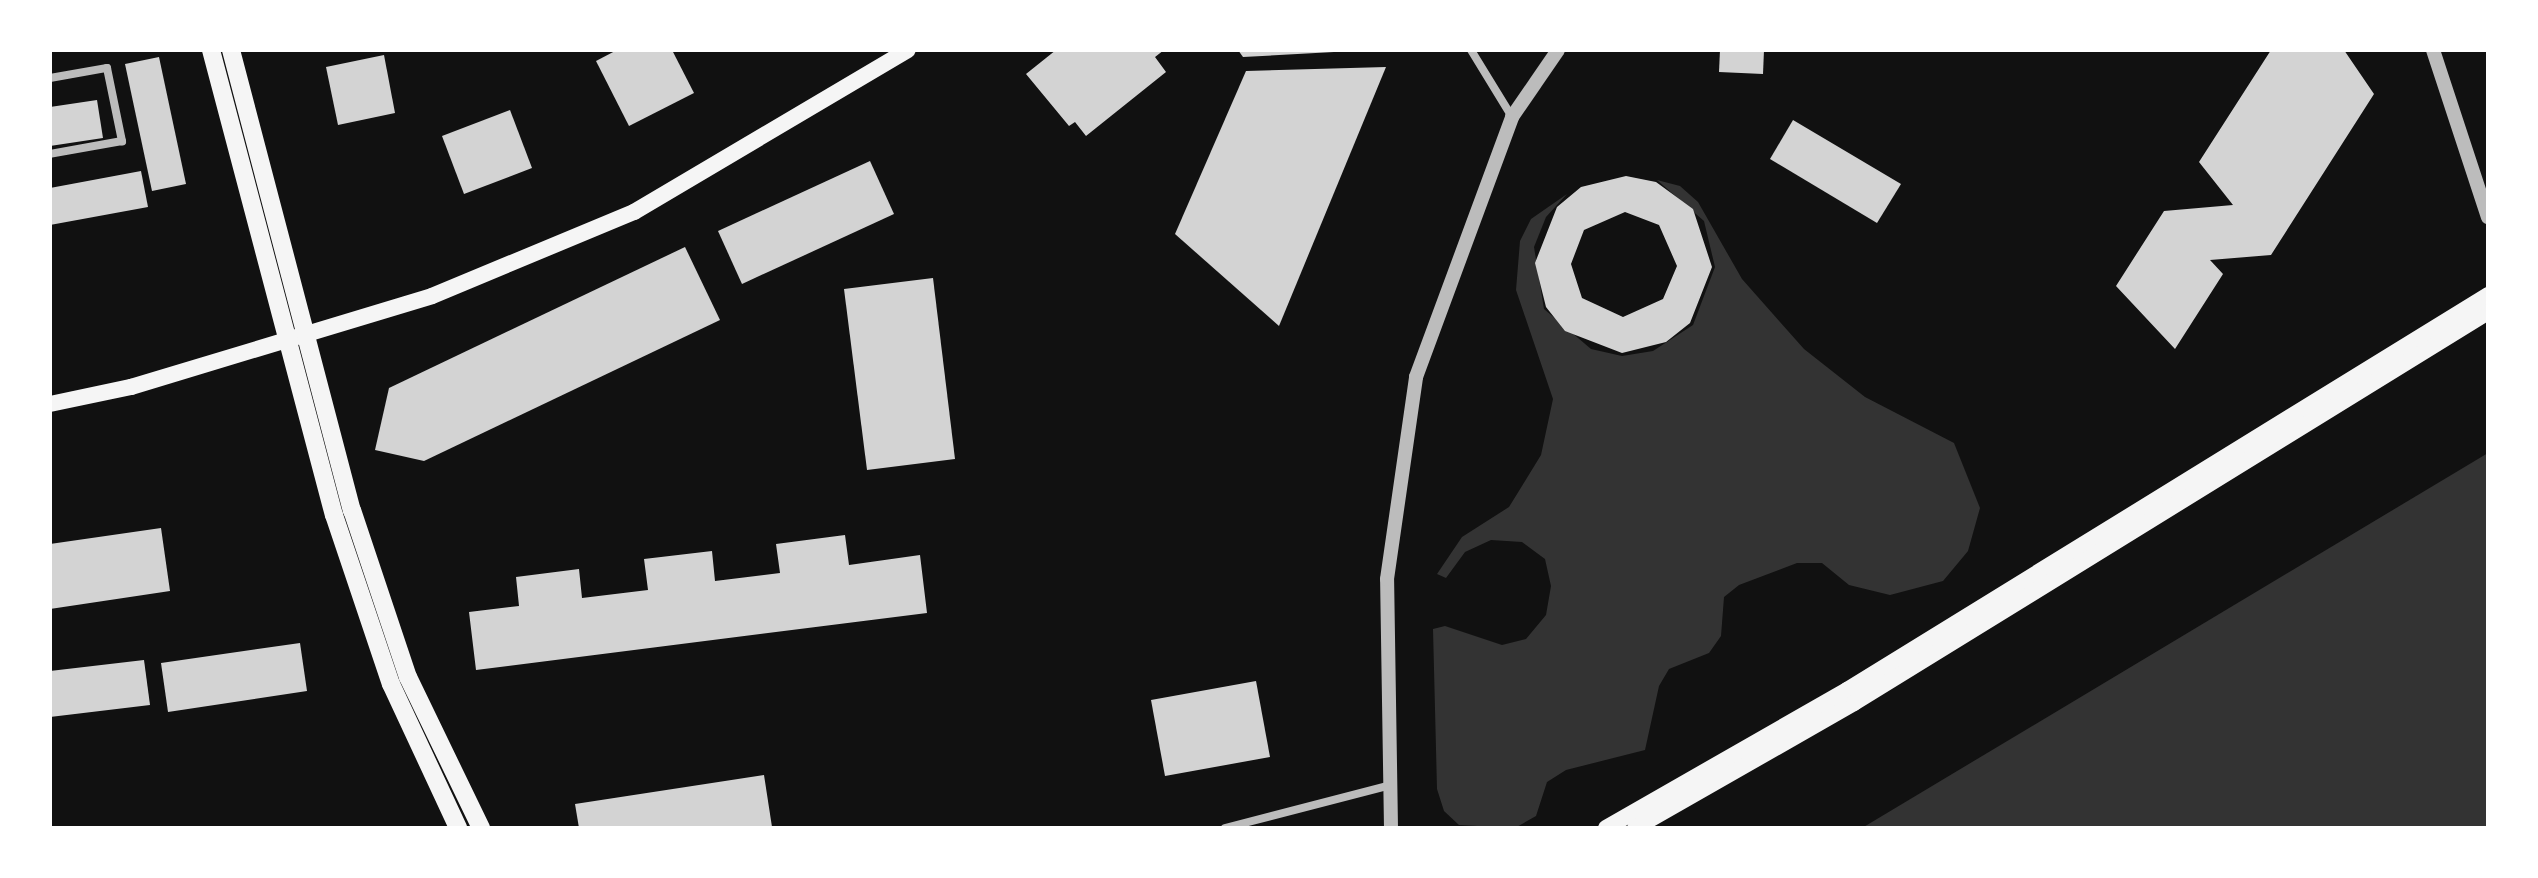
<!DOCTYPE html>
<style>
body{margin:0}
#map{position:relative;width:2538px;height:878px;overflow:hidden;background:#111;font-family:"Source Sans 3",sans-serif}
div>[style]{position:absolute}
.water>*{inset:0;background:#333}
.building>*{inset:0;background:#d3d3d3}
.minor>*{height:8px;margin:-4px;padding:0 4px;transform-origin:4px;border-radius:4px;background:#bcbcbc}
.tertiary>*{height:14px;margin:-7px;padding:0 7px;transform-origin:7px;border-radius:7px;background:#bcbcbc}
.secondary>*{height:16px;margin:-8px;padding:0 8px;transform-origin:8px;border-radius:8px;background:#f5f5f5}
.primary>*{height:18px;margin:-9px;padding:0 9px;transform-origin:9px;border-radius:9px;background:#f5f5f5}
span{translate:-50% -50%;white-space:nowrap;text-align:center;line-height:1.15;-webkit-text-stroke:6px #fff;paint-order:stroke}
.frame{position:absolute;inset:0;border:52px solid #fff;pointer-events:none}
</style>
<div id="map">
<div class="water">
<div style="clip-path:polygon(1657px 180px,1680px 186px,1698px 202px,1742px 279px,1804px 349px,1865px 397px,1954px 443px,1980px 508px,1968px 551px,1943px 581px,1890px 595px,1849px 585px,1822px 563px,1797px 563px,1739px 585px,1724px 597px,1721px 636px,1709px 653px,1669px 669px,1659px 686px,1645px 750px,1566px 770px,1547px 782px,1536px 816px,1515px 828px,1459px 825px,1444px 811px,1437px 789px,1433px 629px,1445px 626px,1502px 645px,1526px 639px,1546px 615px,1551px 586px,1545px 559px,1522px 542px,1491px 540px,1465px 552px,1446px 578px,1437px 574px,1462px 537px,1509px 507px,1541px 455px,1553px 399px,1516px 290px,1520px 241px,1531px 219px,1567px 194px,1546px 217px,1534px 247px,1544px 309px,1591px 349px,1622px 356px,1653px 351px,1693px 325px,1715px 267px,1704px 221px)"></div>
<div style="clip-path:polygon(2488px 453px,2488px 828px,1862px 828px)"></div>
</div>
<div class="building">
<div style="clip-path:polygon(617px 50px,672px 50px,694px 93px,629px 126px,596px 61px)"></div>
<div style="clip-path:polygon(1056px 50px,1164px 50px,1155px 57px,1166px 72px,1086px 136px,1075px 122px,1069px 126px,1026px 74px)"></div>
<div style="clip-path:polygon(1238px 50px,1334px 50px,1334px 52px,1243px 57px)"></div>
<div style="clip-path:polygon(1720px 50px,1764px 50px,1763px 74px,1719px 72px)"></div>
<div style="clip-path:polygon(2271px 50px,2344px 50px,2374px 94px,2271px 255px,2210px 260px,2223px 274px,2175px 349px,2116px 286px,2164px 211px,2233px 205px,2199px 162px)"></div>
<div style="clip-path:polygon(384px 55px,395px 113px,338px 125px,326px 67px)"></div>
<div style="clip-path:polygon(159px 57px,186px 184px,152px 191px,125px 64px)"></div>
<div style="clip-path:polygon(1386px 67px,1279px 326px,1175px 234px,1246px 71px)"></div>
<div style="clip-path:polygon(97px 100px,103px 138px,50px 146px,50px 107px)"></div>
<div style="clip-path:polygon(510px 110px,532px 168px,464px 194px,442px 136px)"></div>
<div style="clip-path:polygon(1793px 120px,1901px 184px,1877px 223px,1770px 159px)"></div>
<div style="clip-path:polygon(870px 161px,894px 214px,742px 284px,718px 231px)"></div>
<div style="clip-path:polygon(141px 171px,148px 207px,50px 225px,50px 188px)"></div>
<div style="clip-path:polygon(evenodd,1626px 176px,1656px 182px,1693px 209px,1712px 267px,1690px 323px,1666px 342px,1622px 353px,1565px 331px,1546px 307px,1535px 263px,1557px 207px,1581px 187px,1626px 176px,1625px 212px,1659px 225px,1677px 266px,1663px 299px,1623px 317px,1582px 298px,1571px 264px,1584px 230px,1625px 212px)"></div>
<div style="clip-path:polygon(685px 247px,720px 320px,424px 461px,375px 450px,389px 388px)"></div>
<div style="clip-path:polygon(933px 278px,955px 459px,867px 470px,844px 289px)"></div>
<div style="clip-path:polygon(161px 528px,170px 591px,50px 609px,50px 544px)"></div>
<div style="clip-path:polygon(845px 535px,849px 565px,920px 555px,927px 613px,476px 670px,469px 612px,519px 606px,516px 577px,579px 569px,582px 598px,648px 590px,644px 559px,712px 551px,715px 581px,780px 573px,776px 544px)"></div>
<div style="clip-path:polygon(300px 643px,307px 691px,168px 712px,161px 663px)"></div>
<div style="clip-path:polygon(144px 660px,150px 705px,50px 717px,50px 671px)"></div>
<div style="clip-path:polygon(1256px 681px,1270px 757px,1165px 776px,1151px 700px)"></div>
<div style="clip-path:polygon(764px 775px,772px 827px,579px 828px,575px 804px)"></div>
</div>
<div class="minor">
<div style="left:1471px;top:50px;width:79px;rotate:58.5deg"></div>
<div style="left:50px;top:78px;width:58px;rotate:-10deg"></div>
<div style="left:107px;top:68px;width:75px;rotate:78.4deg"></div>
<div style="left:122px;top:141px;width:73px;rotate:169.8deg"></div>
<div style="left:1225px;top:828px;width:167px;rotate:-14.5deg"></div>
</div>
<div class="tertiary">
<div style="left:2433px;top:50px;width:176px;rotate:71.8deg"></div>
<div style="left:1391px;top:828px;width:249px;rotate:-90.9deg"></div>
<div style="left:1387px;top:579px;width:204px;rotate:-81.8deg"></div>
<div style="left:1416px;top:377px;width:277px;rotate:-69.7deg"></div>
<div style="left:1512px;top:117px;width:81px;rotate:-55.5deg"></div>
</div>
<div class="secondary">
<div style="left:50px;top:404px;width:83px;rotate:-11.9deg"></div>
<div style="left:131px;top:387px;width:314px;rotate:-16.8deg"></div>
<div style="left:432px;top:296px;width:219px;rotate:-22.6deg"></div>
<div style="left:634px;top:212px;width:318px;rotate:-30.6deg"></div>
<div style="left:1606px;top:828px;width:278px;rotate:-29.8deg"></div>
<div style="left:1847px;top:690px;width:753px;rotate:-31.64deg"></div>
<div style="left:1635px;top:828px;width:252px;rotate:-29.7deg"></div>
<div style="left:1854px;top:703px;width:745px;rotate:-31.66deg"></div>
</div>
<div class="primary">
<div style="left:211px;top:50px;width:481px;rotate:75.2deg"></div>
<div style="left:334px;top:515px;width:178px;rotate:71.4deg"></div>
<div style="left:391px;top:684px;width:159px;rotate:65deg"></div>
<div style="left:231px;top:50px;width:476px;rotate:75.3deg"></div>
<div style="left:352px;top:510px;width:176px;rotate:71.5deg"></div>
<div style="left:408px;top:677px;width:168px;rotate:64.2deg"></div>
</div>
<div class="frame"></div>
</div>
